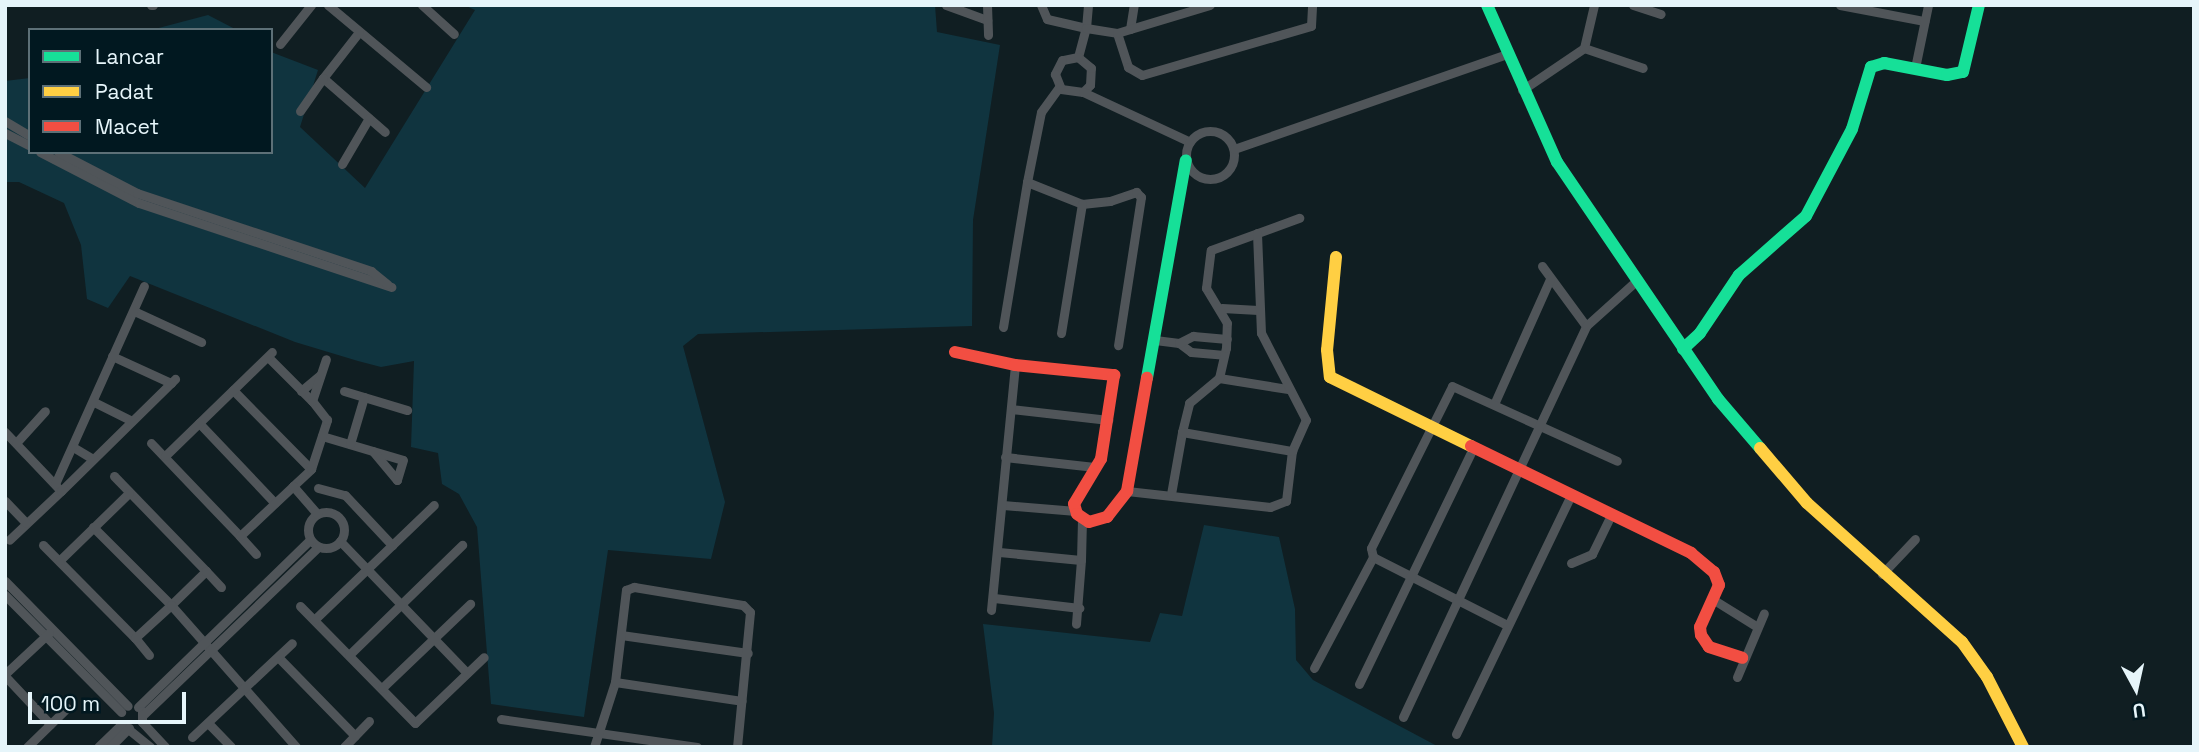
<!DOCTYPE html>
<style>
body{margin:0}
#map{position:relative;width:2199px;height:752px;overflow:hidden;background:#101e22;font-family:"Space Grotesk",sans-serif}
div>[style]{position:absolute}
.green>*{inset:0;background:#10343f}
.street>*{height:9px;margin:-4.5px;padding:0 4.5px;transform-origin:4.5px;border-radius:4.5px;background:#505559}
.street>.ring{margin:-4.5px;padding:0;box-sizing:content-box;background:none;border:9px solid #505559;border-radius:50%}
.fast>*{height:12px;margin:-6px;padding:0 6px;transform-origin:6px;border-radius:6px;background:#16e098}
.slow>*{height:12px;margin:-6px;padding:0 6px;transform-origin:6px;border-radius:6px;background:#ffcf43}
.jam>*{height:12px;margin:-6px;padding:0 6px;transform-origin:6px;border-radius:6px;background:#f24e42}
span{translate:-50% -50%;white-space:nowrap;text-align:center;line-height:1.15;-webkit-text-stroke:6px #011820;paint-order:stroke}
.frame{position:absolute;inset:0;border:7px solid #e6f5fa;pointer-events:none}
.legend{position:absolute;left:28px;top:28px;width:245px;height:126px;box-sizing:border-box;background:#011820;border:2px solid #5d7077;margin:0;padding:9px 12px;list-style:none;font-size:21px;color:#e6f5fa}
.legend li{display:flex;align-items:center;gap:14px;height:35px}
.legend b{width:35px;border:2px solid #5d7077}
.north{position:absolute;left:2101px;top:654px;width:70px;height:70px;-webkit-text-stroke:5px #011820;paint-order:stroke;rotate:172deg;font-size:19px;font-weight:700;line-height:28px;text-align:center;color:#e6f5fa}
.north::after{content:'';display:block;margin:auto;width:24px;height:32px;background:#e6f5fa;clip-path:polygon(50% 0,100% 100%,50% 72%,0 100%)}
.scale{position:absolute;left:28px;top:692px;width:158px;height:32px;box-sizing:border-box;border:4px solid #e6f5fa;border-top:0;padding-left:9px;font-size:21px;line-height:24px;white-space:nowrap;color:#e6f5fa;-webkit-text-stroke:5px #011820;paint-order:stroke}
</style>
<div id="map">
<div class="green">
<div style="clip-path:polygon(464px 5px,935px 5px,937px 32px,1000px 45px,973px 220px,972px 326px,698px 334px,683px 346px,725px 502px,711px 559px,608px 550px,584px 717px,491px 704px,477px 527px,459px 494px,442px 484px,438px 453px,411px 447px,414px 361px,381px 367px,358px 361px,295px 342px,130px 276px,108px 308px,87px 299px,81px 245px,64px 203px,19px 182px,5px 182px,5px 81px,30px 78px,30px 152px,271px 152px,271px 52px,318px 70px,300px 127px,365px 188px,475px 10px)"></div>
<div style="clip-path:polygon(208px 15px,237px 30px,151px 30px)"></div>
<div style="clip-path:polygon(1204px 525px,1279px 537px,1295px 609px,1296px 660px,1313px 680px,1439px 747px,992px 747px,994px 713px,983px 624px,1150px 642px,1160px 613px,1182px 616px)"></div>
</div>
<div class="street">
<div style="left:151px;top:5px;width:2px"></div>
<div style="left:328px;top:5px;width:128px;rotate:39.9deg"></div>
<div style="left:422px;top:5px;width:43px;rotate:42.2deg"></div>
<div style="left:946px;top:5px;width:44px;rotate:20.1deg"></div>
<div style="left:987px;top:5px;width:30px;rotate:88deg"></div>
<div style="left:1041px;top:5px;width:15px;rotate:67deg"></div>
<div style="left:1047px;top:19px;width:40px;rotate:13deg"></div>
<div style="left:1086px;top:28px;width:23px;rotate:-85deg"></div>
<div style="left:1633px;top:5px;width:29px;rotate:18deg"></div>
<div style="left:1840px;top:5px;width:86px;rotate:10.8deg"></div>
<div style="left:1130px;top:29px;width:24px;rotate:-81deg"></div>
<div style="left:359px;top:32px;width:58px;rotate:128deg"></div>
<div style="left:323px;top:78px;width:82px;rotate:41.1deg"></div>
<div style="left:1117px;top:33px;width:36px;rotate:72deg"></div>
<div style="left:1128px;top:67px;width:16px;rotate:30deg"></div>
<div style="left:1142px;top:75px;width:176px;rotate:-16.2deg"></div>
<div style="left:1311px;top:26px;width:21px;rotate:-87deg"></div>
<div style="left:280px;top:44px;width:50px;rotate:-51.5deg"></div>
<div style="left:1584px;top:48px;width:62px;rotate:18.7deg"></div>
<div style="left:1078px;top:57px;width:30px;rotate:-75deg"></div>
<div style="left:1086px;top:28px;width:31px;rotate:9deg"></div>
<div style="left:1117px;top:33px;width:97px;rotate:-16.8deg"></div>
<div style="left:1915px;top:68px;width:64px;rotate:-78.3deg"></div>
<div style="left:1522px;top:90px;width:75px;rotate:-34.1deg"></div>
<div style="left:1584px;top:48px;width:44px;rotate:-76.9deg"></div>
<div style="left:1083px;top:92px;width:10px;rotate:-45deg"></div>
<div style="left:1090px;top:85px;width:17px;rotate:-87deg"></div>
<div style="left:1091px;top:68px;width:17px;rotate:-140deg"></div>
<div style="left:1078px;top:57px;width:16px;rotate:169deg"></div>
<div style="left:1062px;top:60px;width:16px;rotate:117deg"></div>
<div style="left:1055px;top:74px;width:16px;rotate:68deg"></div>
<div style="left:1061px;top:89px;width:22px;rotate:8deg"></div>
<div style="left:1083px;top:92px;width:118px;rotate:25deg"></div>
<div style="left:300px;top:111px;width:40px;rotate:-55.1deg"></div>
<div style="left:5px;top:121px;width:29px;rotate:31deg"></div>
<div class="ring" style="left:1186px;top:131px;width:39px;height:39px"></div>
<div style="left:5px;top:133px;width:28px;rotate:27deg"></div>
<div style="left:1234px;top:149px;width:289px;rotate:-19.2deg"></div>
<div style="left:40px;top:152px;width:111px;rotate:27.3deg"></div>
<div style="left:139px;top:203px;width:266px;rotate:18.4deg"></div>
<div style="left:58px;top:152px;width:89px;rotate:27.4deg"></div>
<div style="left:137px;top:193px;width:247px;rotate:18.4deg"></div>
<div style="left:371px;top:271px;width:21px;rotate:39deg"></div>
<div style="left:342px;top:164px;width:53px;rotate:-59.6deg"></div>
<div style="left:1027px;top:182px;width:71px;rotate:-78.7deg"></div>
<div style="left:1041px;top:112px;width:31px;rotate:-54deg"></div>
<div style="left:1542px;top:266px;width:74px;rotate:53.7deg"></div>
<div style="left:1222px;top:308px;width:36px;rotate:3deg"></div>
<div style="left:134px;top:311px;width:74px;rotate:24.8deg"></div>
<div style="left:1003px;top:327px;width:147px;rotate:-80.6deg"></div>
<div style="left:1027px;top:182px;width:59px;rotate:21.8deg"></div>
<div style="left:1082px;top:204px;width:28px;rotate:-6deg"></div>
<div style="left:1110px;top:201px;width:28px;rotate:-19deg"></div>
<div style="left:1136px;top:192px;width:7px;rotate:45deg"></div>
<div style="left:1141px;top:197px;width:150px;rotate:98.8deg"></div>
<div style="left:1061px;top:333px;width:131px;rotate:-80.8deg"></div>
<div style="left:1155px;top:340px;width:24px;rotate:7deg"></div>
<div style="left:1179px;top:343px;width:15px;rotate:37deg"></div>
<div style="left:1191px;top:352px;width:33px;rotate:5deg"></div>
<div style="left:1179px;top:343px;width:16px;rotate:-27deg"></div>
<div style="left:1193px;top:336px;width:34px;rotate:5deg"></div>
<div style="left:112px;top:356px;width:65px;rotate:24.6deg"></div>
<div style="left:268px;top:357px;width:62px;rotate:45deg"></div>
<div style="left:1219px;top:378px;width:70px;rotate:9.1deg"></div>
<div style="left:233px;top:390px;width:111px;rotate:45.4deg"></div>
<div style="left:301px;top:391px;width:25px;rotate:-40deg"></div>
<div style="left:344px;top:391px;width:66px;rotate:16.8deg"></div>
<div style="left:94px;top:402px;width:42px;rotate:26.6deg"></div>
<div style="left:1495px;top:402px;width:135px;rotate:-65.9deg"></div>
<div style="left:1011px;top:409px;width:98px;rotate:6.5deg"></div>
<div style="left:199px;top:423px;width:110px;rotate:46.5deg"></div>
<div style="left:5px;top:432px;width:81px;rotate:46.5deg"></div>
<div style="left:61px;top:491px;width:71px;rotate:136.7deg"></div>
<div style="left:1182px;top:432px;width:30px;rotate:-76deg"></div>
<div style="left:1189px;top:403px;width:39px;rotate:-40deg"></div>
<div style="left:1219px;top:378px;width:31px;rotate:-77deg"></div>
<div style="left:1226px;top:348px;width:25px;rotate:-88deg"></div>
<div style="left:1227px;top:323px;width:41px;rotate:-121deg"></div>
<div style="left:1206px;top:288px;width:38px;rotate:-83deg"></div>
<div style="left:1211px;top:250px;width:94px;rotate:-20deg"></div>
<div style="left:322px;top:436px;width:84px;rotate:16.5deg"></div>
<div style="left:403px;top:460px;width:21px;rotate:107deg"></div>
<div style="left:397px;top:480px;width:38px;rotate:-130deg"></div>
<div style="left:16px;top:443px;width:43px;rotate:-47.8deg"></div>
<div style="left:151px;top:443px;width:129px;rotate:46.3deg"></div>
<div style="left:350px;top:444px;width:49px;rotate:-73.4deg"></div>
<div style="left:73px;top:447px;width:23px;rotate:31deg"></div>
<div style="left:165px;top:456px;width:149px;rotate:-44.2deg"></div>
<div style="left:1005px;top:457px;width:90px;rotate:6.4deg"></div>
<div style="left:114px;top:476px;width:132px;rotate:45.9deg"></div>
<div style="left:55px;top:484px;width:217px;rotate:-65.8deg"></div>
<div style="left:293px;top:486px;width:25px;rotate:-43deg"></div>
<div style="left:311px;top:469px;width:52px;rotate:-71.9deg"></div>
<div style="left:327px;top:420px;width:24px;rotate:-128deg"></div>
<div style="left:312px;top:401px;width:44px;rotate:-71.6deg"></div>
<div style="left:318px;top:488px;width:28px;rotate:15deg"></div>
<div style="left:345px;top:495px;width:69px;rotate:46.8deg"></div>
<div style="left:61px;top:491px;width:160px;rotate:-44.5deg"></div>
<div style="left:1127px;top:491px;width:144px;rotate:6.4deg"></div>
<div style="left:1270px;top:507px;width:17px;rotate:-21deg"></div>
<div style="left:1286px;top:501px;width:50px;rotate:-83.2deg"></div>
<div style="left:1292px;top:451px;width:34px;rotate:-66deg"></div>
<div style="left:1306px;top:420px;width:98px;rotate:-117.3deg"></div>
<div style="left:1261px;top:333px;width:100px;rotate:-92.3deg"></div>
<div style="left:1171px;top:494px;width:63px;rotate:-79.9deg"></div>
<div style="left:1182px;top:432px;width:112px;rotate:9.8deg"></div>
<div style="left:5px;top:501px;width:30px;rotate:46deg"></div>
<div style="left:1003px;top:505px;width:73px;rotate:4.7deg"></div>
<div class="ring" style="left:308px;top:512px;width:27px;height:27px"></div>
<div style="left:93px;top:527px;width:110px;rotate:45deg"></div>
<div style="left:171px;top:605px;width:49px;rotate:-44.2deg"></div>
<div style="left:206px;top:571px;width:22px;rotate:47deg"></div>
<div style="left:340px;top:541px;width:183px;rotate:46.1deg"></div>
<div style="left:43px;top:545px;width:131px;rotate:45.3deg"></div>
<div style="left:999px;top:552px;width:82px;rotate:5.6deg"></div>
<div style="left:1081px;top:560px;width:64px;rotate:94.5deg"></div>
<div style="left:256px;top:554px;width:24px;rotate:-132deg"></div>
<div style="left:240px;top:536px;width:73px;rotate:-43.3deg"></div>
<div style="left:293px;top:486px;width:37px;rotate:49deg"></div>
<div style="left:1373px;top:557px;width:150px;rotate:26.9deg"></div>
<div style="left:60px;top:560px;width:96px;rotate:-44.2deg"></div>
<div style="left:1081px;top:560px;width:42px;rotate:-88.6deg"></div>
<div style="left:1571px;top:563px;width:23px;rotate:-23deg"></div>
<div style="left:1592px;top:554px;width:43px;rotate:-64deg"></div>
<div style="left:1882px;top:574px;width:48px;rotate:-46.7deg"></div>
<div style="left:5px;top:581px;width:175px;rotate:45.5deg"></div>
<div style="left:5px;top:595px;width:165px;rotate:45.2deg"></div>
<div style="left:994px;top:598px;width:86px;rotate:6.7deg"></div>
<div style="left:1714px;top:600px;width:49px;rotate:31.8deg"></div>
<div style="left:300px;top:606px;width:164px;rotate:45.5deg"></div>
<div style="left:415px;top:723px;width:95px;rotate:-43.7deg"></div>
<div style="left:991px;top:610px;width:246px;rotate:-84.4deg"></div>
<div style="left:314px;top:620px;width:166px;rotate:-43.8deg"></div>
<div style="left:621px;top:635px;width:128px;rotate:8.1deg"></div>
<div style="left:149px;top:655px;width:22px;rotate:-129deg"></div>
<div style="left:135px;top:638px;width:49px;rotate:-42.5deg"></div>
<div style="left:171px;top:605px;width:189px;rotate:48.6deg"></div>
<div style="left:349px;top:655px;width:158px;rotate:-44.2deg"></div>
<div style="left:278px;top:657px;width:110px;rotate:45.7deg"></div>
<div style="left:1314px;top:668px;width:126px;rotate:-62deg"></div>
<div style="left:1373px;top:557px;width:9px;rotate:-103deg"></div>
<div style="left:1371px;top:548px;width:181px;rotate:-63.4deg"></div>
<div style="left:1452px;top:386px;width:181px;rotate:24.4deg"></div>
<div style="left:5px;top:674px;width:60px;rotate:-43deg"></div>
<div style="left:5px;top:676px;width:66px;rotate:46.8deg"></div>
<div style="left:1737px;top:677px;width:69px;rotate:-67.1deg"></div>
<div style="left:615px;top:682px;width:128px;rotate:8.5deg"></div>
<div style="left:1359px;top:684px;width:260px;rotate:-64.2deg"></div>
<div style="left:382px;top:688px;width:122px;rotate:-43.7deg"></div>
<div style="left:138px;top:707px;width:240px;rotate:-44.2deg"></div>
<div style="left:142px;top:711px;width:11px;rotate:90deg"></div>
<div style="left:142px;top:722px;width:34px;rotate:47deg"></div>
<div style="left:143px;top:715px;width:243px;rotate:-43.8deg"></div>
<div style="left:1403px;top:717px;width:432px;rotate:-64.9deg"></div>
<div style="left:1586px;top:326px;width:69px;rotate:-42deg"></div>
<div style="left:501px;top:719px;width:198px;rotate:8.1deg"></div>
<div style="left:208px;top:723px;width:33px;rotate:46deg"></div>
<div style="left:122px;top:724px;width:36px;rotate:39deg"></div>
<div style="left:1456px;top:734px;width:265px;rotate:-64.3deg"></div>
<div style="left:192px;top:737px;width:137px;rotate:-43.2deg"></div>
<div style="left:27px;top:747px;width:56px;rotate:-44.3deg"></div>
<div style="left:98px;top:747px;width:33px;rotate:-44deg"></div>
<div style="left:110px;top:747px;width:27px;rotate:-45deg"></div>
<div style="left:344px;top:747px;width:36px;rotate:-46deg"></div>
<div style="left:594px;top:747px;width:68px;rotate:-72.1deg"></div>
<div style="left:615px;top:682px;width:93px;rotate:-83.2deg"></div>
<div style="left:626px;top:590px;width:9px;rotate:-21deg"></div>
<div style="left:634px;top:587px;width:110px;rotate:9.4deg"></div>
<div style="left:743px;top:605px;width:10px;rotate:45deg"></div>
<div style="left:750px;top:612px;width:136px;rotate:95.5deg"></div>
</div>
<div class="fast">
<div style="left:1487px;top:5px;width:172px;rotate:66deg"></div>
<div style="left:1557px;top:162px;width:287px;rotate:55.8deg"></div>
<div style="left:1718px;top:399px;width:65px;rotate:49.4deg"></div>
<div style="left:1683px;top:349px;width:23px;rotate:-43deg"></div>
<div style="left:1700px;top:333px;width:70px;rotate:-56.1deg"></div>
<div style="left:1739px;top:275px;width:89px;rotate:-41.4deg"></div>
<div style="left:1806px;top:216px;width:98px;rotate:-62.1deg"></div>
<div style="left:1852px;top:129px;width:65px;rotate:-73deg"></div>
<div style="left:1871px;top:67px;width:14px;rotate:-17deg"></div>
<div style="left:1884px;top:63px;width:64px;rotate:10.8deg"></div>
<div style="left:1947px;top:75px;width:16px;rotate:-11deg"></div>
<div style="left:1963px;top:72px;width:69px;rotate:-76.6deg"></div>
<div style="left:1147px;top:378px;width:221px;rotate:-79.9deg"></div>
</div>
<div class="slow">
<div style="left:1336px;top:257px;width:93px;rotate:95.5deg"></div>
<div style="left:1327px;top:350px;width:27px;rotate:84deg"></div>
<div style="left:1330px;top:377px;width:157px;rotate:26.1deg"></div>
<div style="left:1760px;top:448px;width:72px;rotate:49.5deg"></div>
<div style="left:1807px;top:503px;width:208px;rotate:41.9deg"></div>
<div style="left:1962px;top:642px;width:43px;rotate:54.5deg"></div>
<div style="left:1987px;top:677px;width:79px;rotate:62.8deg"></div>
</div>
<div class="jam">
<div style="left:955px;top:352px;width:61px;rotate:12.2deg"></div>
<div style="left:1015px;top:365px;width:100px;rotate:5.8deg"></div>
<div style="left:1114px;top:375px;width:85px;rotate:98.8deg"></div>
<div style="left:1101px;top:459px;width:52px;rotate:121deg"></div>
<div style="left:1074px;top:504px;width:10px;rotate:73deg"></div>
<div style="left:1077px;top:514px;width:14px;rotate:34deg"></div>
<div style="left:1089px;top:522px;width:19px;rotate:-16deg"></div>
<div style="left:1107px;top:517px;width:33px;rotate:-52deg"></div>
<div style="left:1127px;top:491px;width:115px;rotate:-80deg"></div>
<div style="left:1471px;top:446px;width:245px;rotate:25.9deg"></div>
<div style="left:1691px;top:553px;width:30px;rotate:40deg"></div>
<div style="left:1714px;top:572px;width:14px;rotate:69deg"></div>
<div style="left:1719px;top:585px;width:46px;rotate:114.3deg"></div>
<div style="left:1700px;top:627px;width:8px;rotate:83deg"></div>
<div style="left:1701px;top:635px;width:14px;rotate:56deg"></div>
<div style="left:1709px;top:647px;width:35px;rotate:18deg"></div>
</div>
<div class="frame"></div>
<ul class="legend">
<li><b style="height:9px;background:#16e098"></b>Lancar</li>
<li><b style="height:9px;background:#ffcf43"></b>Padat</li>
<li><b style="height:9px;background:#f24e42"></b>Macet</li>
</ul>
<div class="north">U</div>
<div class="scale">100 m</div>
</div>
